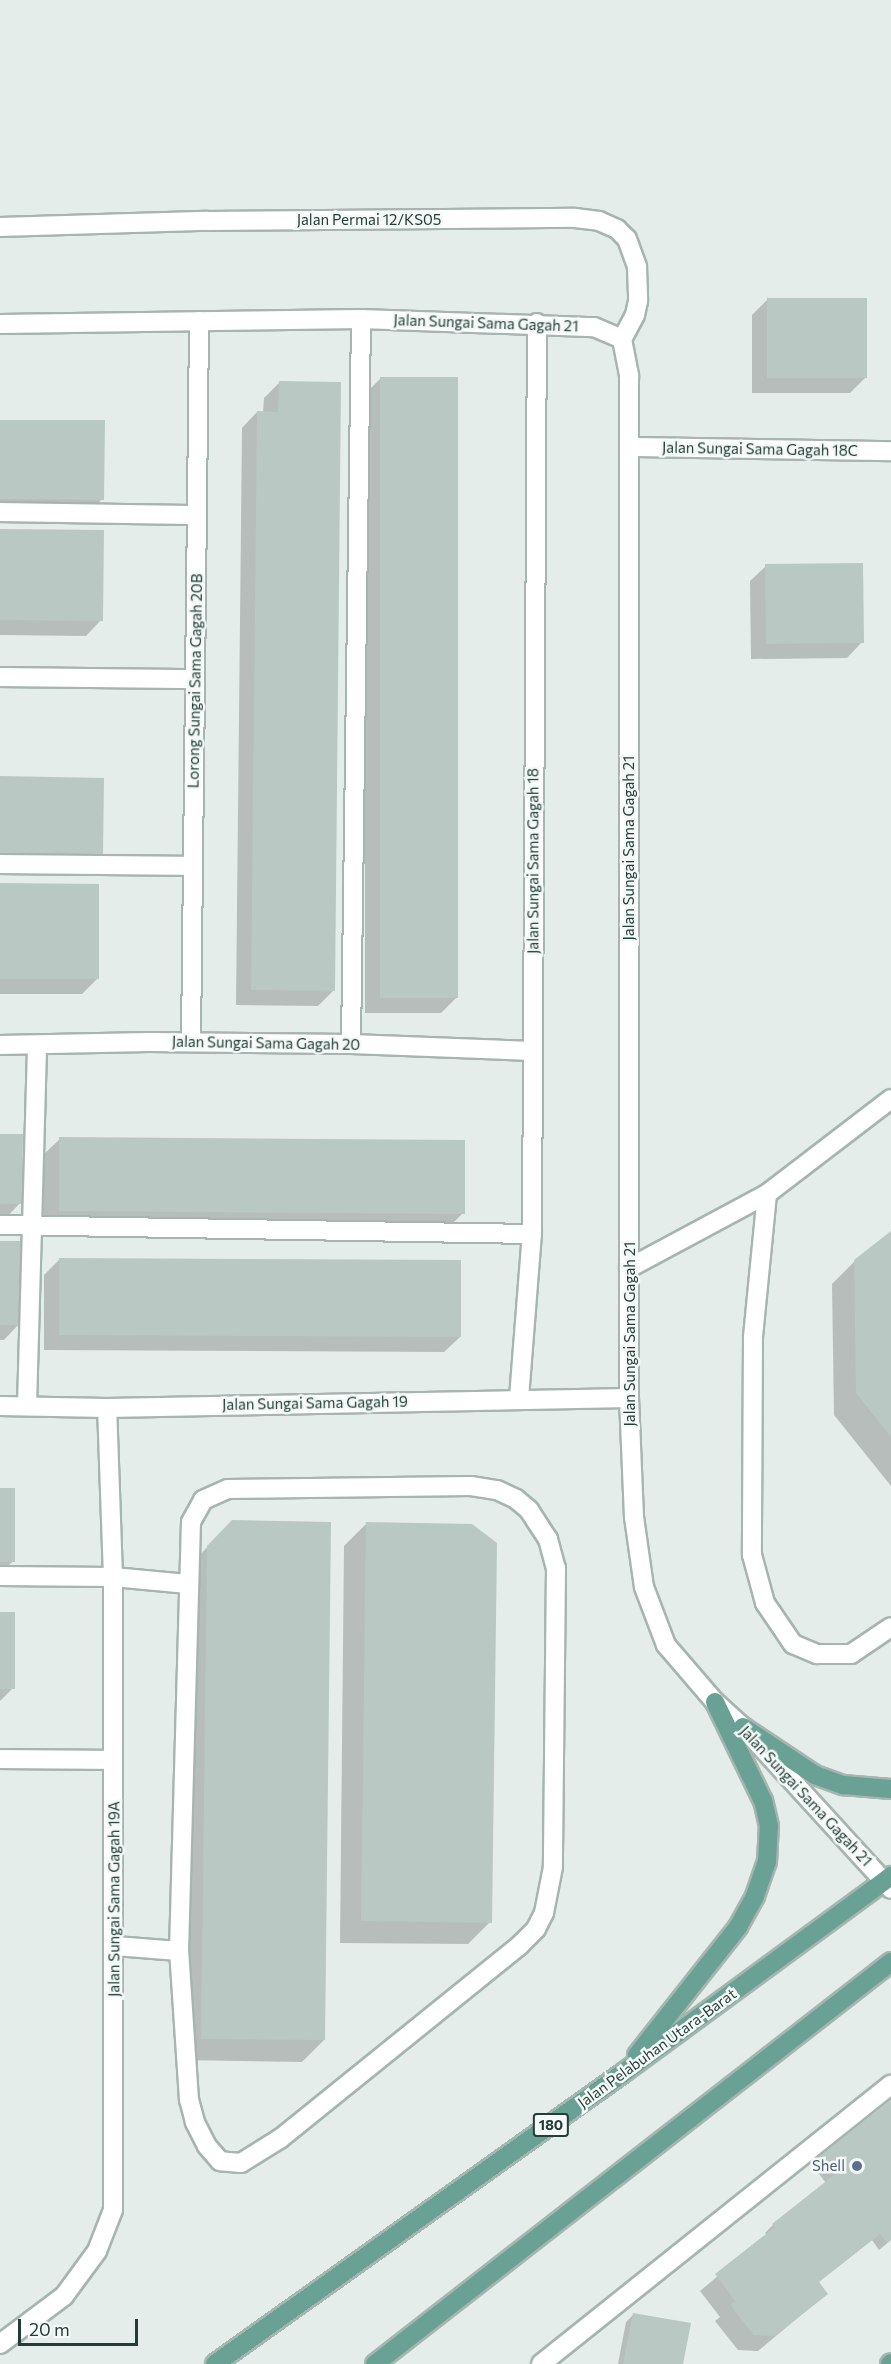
<!DOCTYPE html>
<style>
body{margin:0}
#map{position:relative;width:891px;height:2364px;overflow:hidden;background:#e4ede9;font-family:Commissioner,sans-serif}
div>[style]{position:absolute}
.shadow>*{inset:0;background:#0003}
.building>*{inset:0;background:#b9c8c2}
.roads{filter:drop-shadow(2px 0 #a6b5b0) drop-shadow(-2px 0 #a6b5b0) drop-shadow(0 2px #a6b5b0) drop-shadow(0 -2px #a6b5b0)}
.minor>*{height:18px;margin:-9px;padding:0 9px;transform-origin:9px;border-radius:9px;background:#fff}
.major>*{height:18px;margin:-9px;padding:0 9px;transform-origin:9px;border-radius:9px;background:#69a195}
.dots>*{width:16px;height:16px;translate:-50% -50%;box-sizing:border-box;border:3px solid #f4f9f7;border-radius:50%}
span{translate:-50% -50%;white-space:nowrap;text-align:center;line-height:1.15;-webkit-text-stroke:5px #f4f9f7;paint-order:stroke}
.shield-label span{padding:2px 4px;background:#f4f9f7;border:2px solid;border-radius:4px;-webkit-text-stroke-width:0}
.shield-label{font-size:14px;color:#233e38;font-weight:700}
.street-label{font-size:15px;color:#233e38}
.service-label{font-size:15px;color:#4e5e75}
.right{translate:-100% -50%;text-align:right}
.scale{position:absolute;left:18px;top:2319px;width:120px;height:27px;box-sizing:border-box;border:3px solid #233e38;border-top:0;padding-left:8px;font-size:18px;line-height:21px;white-space:nowrap;color:#233e38;-webkit-text-stroke:4px #f4f9f7;paint-order:stroke}
</style>
<div id="map">
<div class="shadow">
<div style="clip-path:polygon(768px 299px,866px 377px,850px 393px,752px 393px,752px 315px)"></div>
<div style="clip-path:polygon(380px 379px,456px 998px,441px 1013px,365px 1013px,365px 394px)"></div>
<div style="clip-path:polygon(279px 383px,334px 990px,318px 1006px,236px 1005px,242px 428px,257px 412px,263px 413px,264px 398px)"></div>
<div style="clip-path:polygon(0 421px,102px 499px,87px 515px,0 514px)"></div>
<div style="clip-path:polygon(0 530px,101px 620px,86px 636px,0 635px)"></div>
<div style="clip-path:polygon(766px 566px,862px 642px,847px 658px,751px 659px,750px 581px)"></div>
<div style="clip-path:polygon(0 778px,102px 855px,86px 870px,0 869px)"></div>
<div style="clip-path:polygon(0 885px,97px 979px,82px 994px,0 994px)"></div>
<div style="clip-path:polygon(0 1136px,20px 1203px,5px 1219px,0 1219px)"></div>
<div style="clip-path:polygon(60px 1139px,463px 1213px,447px 1229px,44px 1226px,44px 1154px)"></div>
<div style="clip-path:polygon(891px 1233px,891px 1486px,834px 1415px,832px 1284px,855px 1261px)"></div>
<div style="clip-path:polygon(0 1242px,19px 1324px,4px 1340px,0 1340px)"></div>
<div style="clip-path:polygon(60px 1259px,460px 1337px,444px 1352px,44px 1350px,44px 1275px)"></div>
<div style="clip-path:polygon(0 1490px,13px 1561px,0 1574px)"></div>
<div style="clip-path:polygon(232px 1522px,324px 2040px,302px 2062px,180px 2060px,185px 1570px)"></div>
<div style="clip-path:polygon(366px 1524px,490px 1922px,468px 1944px,340px 1943px,344px 1546px)"></div>
<div style="clip-path:polygon(0 1613px,13px 1688px,0 1701px)"></div>
<div style="clip-path:polygon(891px 2102px,891px 2240px,879px 2250px,872px 2240px,817px 2283px,826px 2294px,758px 2351px,738px 2350px,715px 2321px,720px 2317px,700px 2291px,767px 2235px,765px 2233px,773px 2225px,826px 2183px,813px 2166px)"></div>
<div style="clip-path:polygon(634px 2314px,681px 2364px,618px 2364px,626px 2322px)"></div>
</div>
<div class="building">
<div style="clip-path:polygon(767px 298px,867px 298px,867px 378px,767px 378px)"></div>
<div style="clip-path:polygon(380px 377px,458px 377px,458px 998px,380px 998px)"></div>
<div style="clip-path:polygon(279px 381px,341px 382px,335px 991px,251px 990px,257px 411px,278px 412px)"></div>
<div style="clip-path:polygon(0 420px,105px 420px,104px 500px,0 499px)"></div>
<div style="clip-path:polygon(0 529px,104px 530px,103px 621px,0 620px)"></div>
<div style="clip-path:polygon(863px 563px,864px 643px,766px 644px,765px 564px)"></div>
<div style="clip-path:polygon(0 776px,104px 778px,103px 855px,0 854px)"></div>
<div style="clip-path:polygon(0 883px,99px 884px,99px 979px,0 979px)"></div>
<div style="clip-path:polygon(0 1134px,23px 1134px,22px 1204px,0 1204px)"></div>
<div style="clip-path:polygon(59px 1137px,465px 1140px,465px 1214px,59px 1211px)"></div>
<div style="clip-path:polygon(891px 1231px,891px 1437px,856px 1393px,854px 1260px)"></div>
<div style="clip-path:polygon(0 1241px,21px 1241px,21px 1325px,0 1325px)"></div>
<div style="clip-path:polygon(59px 1258px,461px 1260px,461px 1337px,59px 1335px)"></div>
<div style="clip-path:polygon(0 1488px,15px 1488px,15px 1562px,0 1562px)"></div>
<div style="clip-path:polygon(232px 1520px,331px 1522px,325px 2040px,201px 2039px,207px 1546px)"></div>
<div style="clip-path:polygon(366px 1522px,472px 1524px,497px 1543px,492px 1923px,361px 1921px)"></div>
<div style="clip-path:polygon(0 1612px,15px 1612px,15px 1689px,0 1689px)"></div>
<div style="clip-path:polygon(891px 2100px,891px 2240px,887px 2243px,880px 2234px,819px 2282px,828px 2294px,775px 2336px,754px 2335px,730px 2305px,735px 2301px,715px 2274px,775px 2227px,772px 2224px,834px 2175px,819px 2157px)"></div>
<div style="clip-path:polygon(633px 2313px,691px 2323px,683px 2364px,623px 2364px)"></div>
</div>
<div class="roads">
<div class="minor">
<div style="left:0;top:227px;width:207px;rotate:-1.7deg"></div>
<div style="left:207px;top:221px;width:368px;rotate:-0.5deg"></div>
<div style="left:575px;top:218px;width:24px;rotate:7deg"></div>
<div style="left:599px;top:221px;width:20px;rotate:24deg"></div>
<div style="left:617px;top:229px;width:14px;rotate:45deg"></div>
<div style="left:627px;top:239px;width:30px;rotate:70deg"></div>
<div style="left:637px;top:267px;width:34px;rotate:88deg"></div>
<div style="left:638px;top:301px;width:14px;rotate:102deg"></div>
<div style="left:635px;top:315px;width:27px;rotate:118deg"></div>
<div style="left:0;top:324px;width:361px;rotate:-0.8deg"></div>
<div style="left:361px;top:319px;width:233px;rotate:2deg"></div>
<div style="left:594px;top:327px;width:30px;rotate:23deg"></div>
<div style="left:622px;top:339px;width:38px;rotate:79deg"></div>
<div style="left:629px;top:376px;width:1022px;rotate:90deg"></div>
<div style="left:629px;top:1398px;width:119px;rotate:87.6deg"></div>
<div style="left:634px;top:1517px;width:71px;rotate:81.9deg"></div>
<div style="left:644px;top:1587px;width:62px;rotate:69.2deg"></div>
<div style="left:666px;top:1645px;width:75px;rotate:49.3deg"></div>
<div style="left:715px;top:1702px;width:38px;rotate:42deg"></div>
<div style="left:743px;top:1727px;width:219px;rotate:47.6deg"></div>
<div style="left:629px;top:447px;width:262px;rotate:0.9deg"></div>
<div style="left:0;top:512px;width:197px;rotate:0.9deg"></div>
<div style="left:0;top:677px;width:195px;rotate:0.6deg"></div>
<div style="left:0;top:864px;width:193px;rotate:0.6deg"></div>
<div style="left:191px;top:1042px;width:721px;rotate:-89.36deg"></div>
<div style="left:351px;top:1044px;width:725px;rotate:-89.21deg"></div>
<div style="left:0;top:1045px;width:149px;rotate:-1.2deg"></div>
<div style="left:149px;top:1042px;width:202px;rotate:0.6deg"></div>
<div style="left:351px;top:1044px;width:181px;rotate:2.2deg"></div>
<div style="left:767px;top:1194px;width:145px;rotate:95.6deg"></div>
<div style="left:753px;top:1338px;width:217px;rotate:90.3deg"></div>
<div style="left:752px;top:1555px;width:50px;rotate:74.8deg"></div>
<div style="left:765px;top:1603px;width:50px;rotate:55.7deg"></div>
<div style="left:793px;top:1644px;width:26px;rotate:23deg"></div>
<div style="left:817px;top:1654px;width:34px"></div>
<div style="left:851px;top:1654px;width:48px;rotate:-34deg"></div>
<div style="left:0;top:1225px;width:532px;rotate:0.97deg"></div>
<div style="left:629px;top:1268px;width:157px;rotate:-28.2deg"></div>
<div style="left:767px;top:1194px;width:156px;rotate:-37.5deg"></div>
<div style="left:519px;top:1398px;width:165px;rotate:-85.5deg"></div>
<div style="left:532px;top:1234px;width:911px;rotate:-89.69deg"></div>
<div style="left:0;top:1406px;width:107px;rotate:1.1deg"></div>
<div style="left:107px;top:1408px;width:522px;rotate:-1.1deg"></div>
<div style="left:27px;top:1406px;width:361px;rotate:-88.4deg"></div>
<div style="left:471px;top:1486px;width:26px;rotate:9deg"></div>
<div style="left:497px;top:1490px;width:21px;rotate:25deg"></div>
<div style="left:516px;top:1499px;width:17px;rotate:40deg"></div>
<div style="left:529px;top:1510px;width:35px;rotate:57deg"></div>
<div style="left:548px;top:1539px;width:30px;rotate:75deg"></div>
<div style="left:556px;top:1568px;width:299px;rotate:90.6deg"></div>
<div style="left:553px;top:1867px;width:47px;rotate:101.1deg"></div>
<div style="left:544px;top:1913px;width:18px;rotate:117deg"></div>
<div style="left:536px;top:1929px;width:24px;rotate:135deg"></div>
<div style="left:519px;top:1946px;width:306px;rotate:141.1deg"></div>
<div style="left:281px;top:2138px;width:47px;rotate:148deg"></div>
<div style="left:241px;top:2163px;width:21px;rotate:-175deg"></div>
<div style="left:220px;top:2161px;width:20px;rotate:-131deg"></div>
<div style="left:207px;top:2146px;width:27px;rotate:-117deg"></div>
<div style="left:195px;top:2122px;width:23px;rotate:-105deg"></div>
<div style="left:189px;top:2100px;width:149px;rotate:-93.8deg"></div>
<div style="left:179px;top:1951px;width:429px;rotate:-88.4deg"></div>
<div style="left:191px;top:1522px;width:25px;rotate:-61deg"></div>
<div style="left:203px;top:1500px;width:27px;rotate:-24deg"></div>
<div style="left:228px;top:1489px;width:243px;rotate:-0.7deg"></div>
<div style="left:0;top:1576px;width:113px;rotate:0.5deg"></div>
<div style="left:113px;top:1577px;width:75px;rotate:5.3deg"></div>
<div style="left:0;top:1759px;width:113px;rotate:0.5deg"></div>
<div style="left:115px;top:1946px;width:64px;rotate:4.5deg"></div>
<div style="left:0;top:2344px;width:80px;rotate:-36.9deg"></div>
<div style="left:64px;top:2296px;width:56px;rotate:-53.7deg"></div>
<div style="left:97px;top:2251px;width:44px;rotate:-68.7deg"></div>
<div style="left:113px;top:2210px;width:633px;rotate:-90deg"></div>
<div style="left:113px;top:1577px;width:169px;rotate:-92deg"></div>
<div style="left:541px;top:2364px;width:448px;rotate:-38.6deg"></div>
</div>
<div class="major">
<div style="left:743px;top:1727px;width:87px;rotate:33.7deg"></div>
<div style="left:815px;top:1775px;width:30px;rotate:20deg"></div>
<div style="left:843px;top:1785px;width:48px;rotate:4.8deg"></div>
<div style="left:637px;top:2055px;width:163px;rotate:-51.7deg"></div>
<div style="left:738px;top:1927px;width:35px;rotate:-61deg"></div>
<div style="left:755px;top:1896px;width:36px;rotate:-71deg"></div>
<div style="left:767px;top:1862px;width:36px;rotate:-87deg"></div>
<div style="left:769px;top:1826px;width:26px;rotate:-103deg"></div>
<div style="left:763px;top:1801px;width:110px;rotate:-115.9deg"></div>
<div style="left:215px;top:2364px;width:501px;rotate:-35.5deg"></div>
<div style="left:623px;top:2073px;width:333px;rotate:-36.3deg"></div>
<div style="left:375px;top:2364px;width:654px;rotate:-37.92deg"></div>
<div style="left:890px;top:2364px;width:1px;rotate:-45deg"></div>
</div>
</div>
<div class="dots">
<div style="left:857px;top:2166px;background:#5c6f8a"></div>
</div>
<div class="shield-label">
<span style="left:551px;top:2125px">180</span>
</div>
<div class="street-label">
<span style="left:369px;top:220px">Jalan Permai 12/KS05</span>
<span style="left:486px;top:323px;rotate:2deg">Jalan Sungai Sama Gagah 21</span>
<span style="left:760px;top:449px;rotate:1deg">Jalan Sungai Sama Gagah 18C</span>
<span style="left:195px;top:681px;rotate:-89deg">Lorong Sungai Sama Gagah 20B</span>
<span style="left:629px;top:848px;rotate:-90deg">Jalan Sungai Sama Gagah 21</span>
<span style="left:533px;top:861px;rotate:-90deg">Jalan Sungai Sama Gagah 18</span>
<span style="left:266px;top:1043px;rotate:1deg">Jalan Sungai Sama Gagah 20</span>
<span style="left:630px;top:1334px;rotate:-90deg">Jalan Sungai Sama Gagah 21</span>
<span style="left:315px;top:1403px;rotate:-1deg">Jalan Sungai Sama Gagah 19</span>
<span style="left:806px;top:1796px;rotate:47deg">Jalan Sungai Sama Gagah 21</span>
<span style="left:114px;top:1899px;rotate:-90deg">Jalan Sungai Sama Gagah 19A</span>
<span style="left:657px;top:2048px;rotate:-36deg">Jalan Pelabuhan Utara-Barat</span>
</div>
<div class="service-label">
<span class="right" style="left:845px;top:2166px">Shell</span>
</div>
<div class="scale">20 m</div>
</div>
